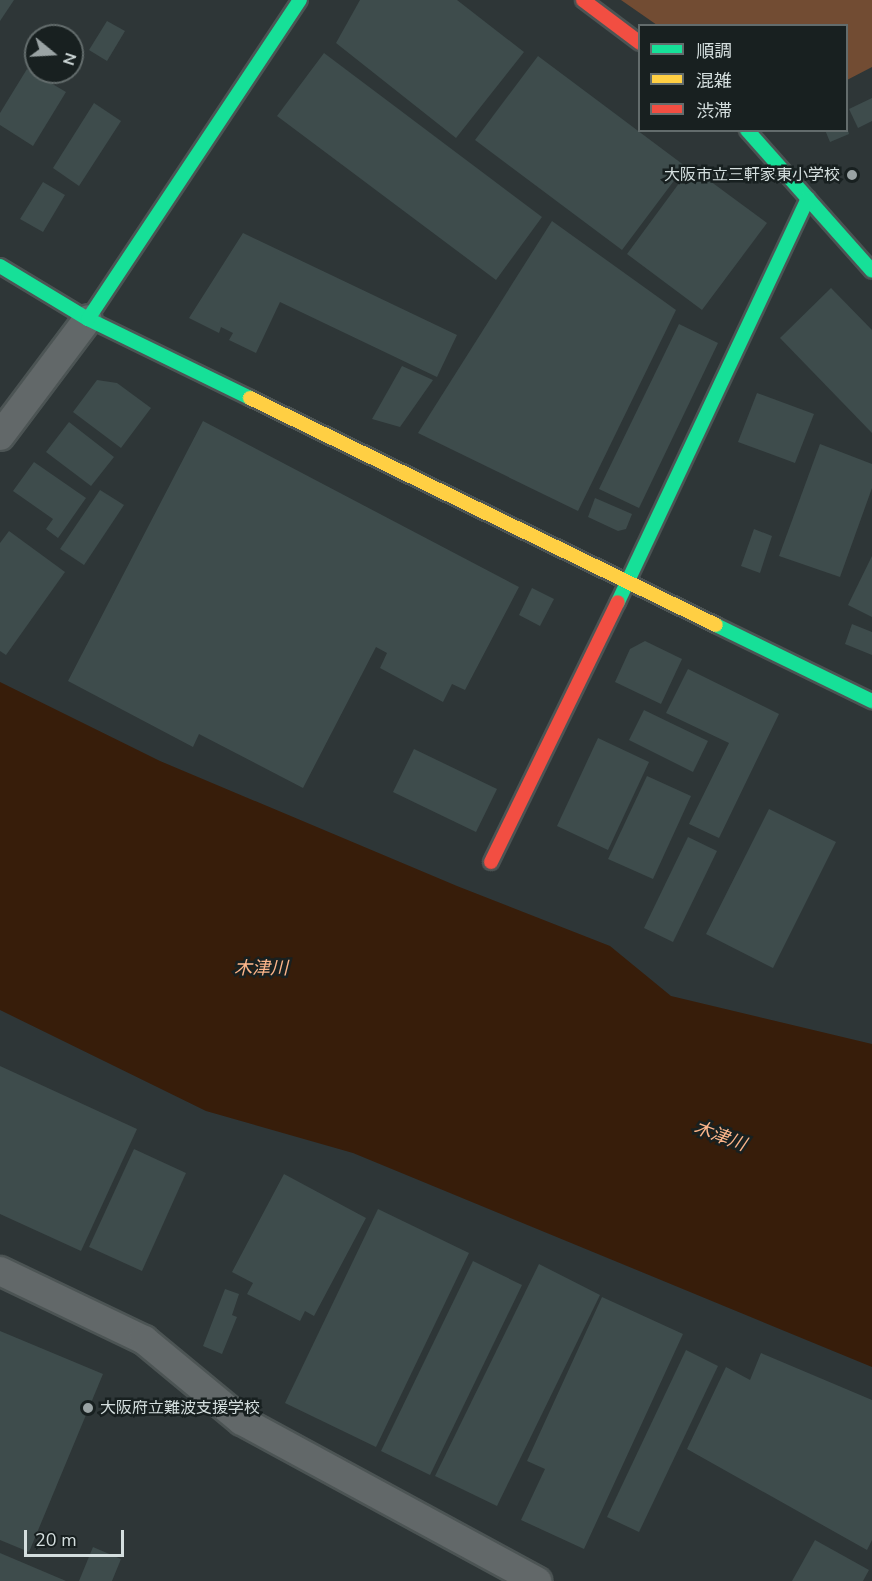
<!DOCTYPE html>
<meta charset="utf-8">
<style>
body{margin:0}
#map{position:relative;width:872px;height:1581px;overflow:hidden;background:#2e3637;font-family:"Nunito Sans","Noto Sans JP",sans-serif}
div>[style]{position:absolute}
.green>*{inset:0;background:#724c33}
.water>*{inset:0;background:#371d0a}
.building>*{inset:0;background:#3e4c4c}
.roads{filter:drop-shadow(2px 0 #4c5454) drop-shadow(-2px 0 #4c5454) drop-shadow(0 2px #4c5454) drop-shadow(0 -2px #4c5454)}
.street>*{height:28px;margin:-14px;padding:0 14px;transform-origin:14px;border-radius:14px;background:#626869}
.fast>*{height:14px;margin:-7px;padding:0 7px;transform-origin:7px;border-radius:7px;background:#16e098}
.slow>*{height:14px;margin:-7px;padding:0 7px;transform-origin:7px;border-radius:7px;background:#ffcf43}
.jam>*{height:14px;margin:-7px;padding:0 7px;transform-origin:7px;border-radius:7px;background:#f24e42}
.dots>*{width:16px;height:16px;translate:-50% -50%;box-sizing:border-box;border:3px solid #182020;border-radius:50%}
span{translate:-50% -50%;white-space:nowrap;text-align:center;line-height:1.15;-webkit-text-stroke:5px #182020;paint-order:stroke}
.poi-label{font-size:16px;color:#d4dede}
.right{translate:-100% -50%;text-align:right}
.left{translate:0 -50%;text-align:left}
.water-label{font-size:18px;color:#fcb58a;font-style:italic}
.legend{position:absolute;left:638px;top:24px;width:210px;height:108px;box-sizing:border-box;background:#182020;border:2px solid #636c6c;margin:0;padding:8px 10px;list-style:none;font-size:18px;color:#d4dede}
.legend li{display:flex;align-items:center;gap:12px;height:30px}
.legend b{width:30px;border:2px solid #636c6c}
.north{position:absolute;left:24px;top:24px;width:60px;height:60px;box-sizing:border-box;background:#182020;border:2px solid #636c6c;border-radius:50%;rotate:108deg;font-size:16px;font-weight:700;line-height:24px;text-align:center;color:#d4dede}
.north::after{content:'';display:block;margin:auto;width:21px;height:27px;background:#9aa3a4;clip-path:polygon(50% 0,100% 100%,50% 72%,0 100%)}
.scale{position:absolute;left:24px;top:1530px;width:100px;height:27px;box-sizing:border-box;border:3px solid #d4dede;border-top:0;padding-left:8px;font-size:18px;line-height:21px;white-space:nowrap;color:#d4dede;-webkit-text-stroke:4px #182020;paint-order:stroke}
</style>
<div id="map">
<div class="green">
<div style="clip-path:polygon(621px 0,872px 0,872px 67px,847px 80px,846px 26px,657px 25px)"></div>
</div>
<div class="water">
<div style="clip-path:polygon(0 682px,160px 761px,457px 886px,610px 946px,671px 996px,872px 1044px,872px 1367px,353px 1153px,206px 1111px,0 1010px)"></div>
</div>
<div class="building">
<div style="clip-path:polygon(0 0,14px 0,0 21px)"></div>
<div style="clip-path:polygon(360px 0,457px 0,524px 52px,456px 138px,336px 43px)"></div>
<div style="clip-path:polygon(107px 21px,125px 31px,107px 61px,89px 50px)"></div>
<div style="clip-path:polygon(324px 53px,542px 217px,496px 280px,277px 116px)"></div>
<div style="clip-path:polygon(538px 56px,685px 166px,622px 250px,475px 140px)"></div>
<div style="clip-path:polygon(27px 69px,66px 92px,33px 146px,0 125px,0 113px)"></div>
<div style="clip-path:polygon(872px 98px,872px 121px,858px 128px,849px 109px)"></div>
<div style="clip-path:polygon(94px 103px,121px 121px,79px 186px,53px 168px)"></div>
<div style="clip-path:polygon(825px 130px,848px 130px,849px 134px,830px 142px)"></div>
<div style="clip-path:polygon(691px 167px,767px 223px,702px 310px,627px 254px)"></div>
<div style="clip-path:polygon(43px 182px,65px 195px,43px 232px,20px 219px)"></div>
<div style="clip-path:polygon(552px 221px,676px 310px,578px 511px,418px 433px)"></div>
<div style="clip-path:polygon(243px 233px,457px 335px,437px 377px,280px 302px,256px 353px,229px 340px,233px 333px,221px 327px,219px 333px,189px 318px)"></div>
<div style="clip-path:polygon(831px 288px,872px 330px,872px 433px,780px 338px)"></div>
<div style="clip-path:polygon(679px 324px,718px 343px,639px 508px,599px 489px)"></div>
<div style="clip-path:polygon(402px 366px,433px 380px,400px 427px,372px 419px)"></div>
<div style="clip-path:polygon(97px 380px,117px 383px,151px 408px,121px 448px,73px 412px)"></div>
<div style="clip-path:polygon(757px 393px,814px 414px,795px 463px,738px 442px)"></div>
<div style="clip-path:polygon(203px 421px,519px 587px,465px 690px,452px 684px,443px 702px,380px 668px,387px 653px,376px 647px,303px 788px,199px 734px,193px 747px,68px 681px)"></div>
<div style="clip-path:polygon(69px 422px,114px 457px,91px 486px,46px 452px)"></div>
<div style="clip-path:polygon(820px 444px,872px 464px,872px 488px,840px 577px,779px 556px)"></div>
<div style="clip-path:polygon(34px 462px,86px 498px,58px 538px,46px 529px,53px 519px,13px 491px)"></div>
<div style="clip-path:polygon(100px 490px,124px 505px,84px 565px,60px 549px)"></div>
<div style="clip-path:polygon(595px 498px,632px 514px,626px 529px,618px 531px,588px 517px)"></div>
<div style="clip-path:polygon(754px 529px,772px 536px,760px 573px,741px 566px)"></div>
<div style="clip-path:polygon(9px 531px,65px 572px,6px 655px,0 651px,0 543px)"></div>
<div style="clip-path:polygon(872px 556px,872px 617px,848px 605px)"></div>
<div style="clip-path:polygon(532px 588px,554px 599px,540px 626px,519px 615px)"></div>
<div style="clip-path:polygon(852px 624px,872px 632px,872px 655px,845px 644px)"></div>
<div style="clip-path:polygon(645px 641px,682px 659px,661px 704px,615px 682px,630px 649px)"></div>
<div style="clip-path:polygon(688px 669px,779px 714px,719px 838px,689px 824px,729px 743px,666px 713px)"></div>
<div style="clip-path:polygon(644px 710px,708px 741px,693px 772px,629px 740px)"></div>
<div style="clip-path:polygon(598px 738px,649px 762px,608px 850px,557px 826px)"></div>
<div style="clip-path:polygon(414px 749px,497px 789px,476px 832px,393px 792px)"></div>
<div style="clip-path:polygon(647px 776px,691px 796px,653px 879px,608px 859px)"></div>
<div style="clip-path:polygon(769px 809px,836px 842px,773px 968px,706px 934px)"></div>
<div style="clip-path:polygon(688px 837px,717px 851px,673px 942px,644px 928px)"></div>
<div style="clip-path:polygon(0 1066px,137px 1129px,81px 1251px,0 1214px)"></div>
<div style="clip-path:polygon(134px 1149px,186px 1173px,142px 1271px,89px 1247px)"></div>
<div style="clip-path:polygon(284px 1174px,366px 1218px,314px 1316px,305px 1311px,300px 1321px,247px 1294px,253px 1283px,232px 1272px)"></div>
<div style="clip-path:polygon(378px 1209px,469px 1253px,376px 1447px,285px 1403px)"></div>
<div style="clip-path:polygon(473px 1261px,522px 1285px,430px 1475px,381px 1451px)"></div>
<div style="clip-path:polygon(539px 1264px,600px 1295px,497px 1506px,435px 1476px)"></div>
<div style="clip-path:polygon(225px 1289px,239px 1294px,232px 1315px,237px 1317px,222px 1354px,203px 1346px)"></div>
<div style="clip-path:polygon(602px 1297px,683px 1334px,584px 1549px,521px 1520px,545px 1469px,527px 1461px)"></div>
<div style="clip-path:polygon(0 1331px,103px 1374px,29px 1552px,0 1540px)"></div>
<div style="clip-path:polygon(686px 1350px,718px 1366px,639px 1532px,607px 1517px)"></div>
<div style="clip-path:polygon(761px 1353px,872px 1400px,872px 1540px,867px 1550px,687px 1449px,726px 1367px,750px 1380px)"></div>
<div style="clip-path:polygon(815px 1540px,869px 1570px,863px 1581px,792px 1581px)"></div>
<div style="clip-path:polygon(93px 1547px,121px 1559px,112px 1581px,79px 1581px)"></div>
<div style="clip-path:polygon(0 1553px,66px 1581px,0 1581px)"></div>
</div>
<div class="roads">
<div class="street">
<div style="left:0;top:436px;width:146px;rotate:-53.1deg"></div>
<div style="left:0;top:1271px;width:160px;rotate:25.6deg"></div>
<div style="left:144px;top:1340px;width:127px;rotate:39.6deg"></div>
<div style="left:242px;top:1421px;width:336px;rotate:28.5deg"></div>
</div>
<div class="fast">
<div style="left:747px;top:130px;width:188px;rotate:48.4deg"></div>
<div style="left:0;top:266px;width:103px;rotate:31.1deg"></div>
<div style="left:88px;top:319px;width:180px;rotate:26deg"></div>
<div style="left:88px;top:319px;width:383px;rotate:-56.4deg"></div>
<div style="left:618px;top:602px;width:446px;rotate:-64.8deg"></div>
<div style="left:716px;top:625px;width:174px;rotate:26deg"></div>
</div>
<div class="slow">
<div style="left:250px;top:398px;width:518px;rotate:25.97deg"></div>
</div>
<div class="jam">
<div style="left:583px;top:0;width:71px;rotate:37deg"></div>
<div style="left:491px;top:862px;width:289px;rotate:-64deg"></div>
</div>
</div>
<div class="dots">
<div style="left:852px;top:175px;background:#9aa3a4"></div>
<div style="left:88px;top:1408px;background:#9aa3a4"></div>
</div>
<div class="poi-label">
<span class="right" style="left:840px;top:175px">大阪市立三軒家東小学校</span>
<span class="left" style="left:100px;top:1408px">大阪府立難波支援学校</span>
</div>
<div class="water-label">
<span style="left:261px;top:968px">木津川</span>
<span style="left:720px;top:1136px;rotate:20deg">木津川</span>
</div>
<ul class="legend">
<li><b style="height:8px;background:#16e098"></b>順調</li>
<li><b style="height:8px;background:#ffcf43"></b>混雑</li>
<li><b style="height:8px;background:#f24e42"></b>渋滞</li>
</ul>
<div class="north">N</div>
<div class="scale">20 m</div>
</div>
